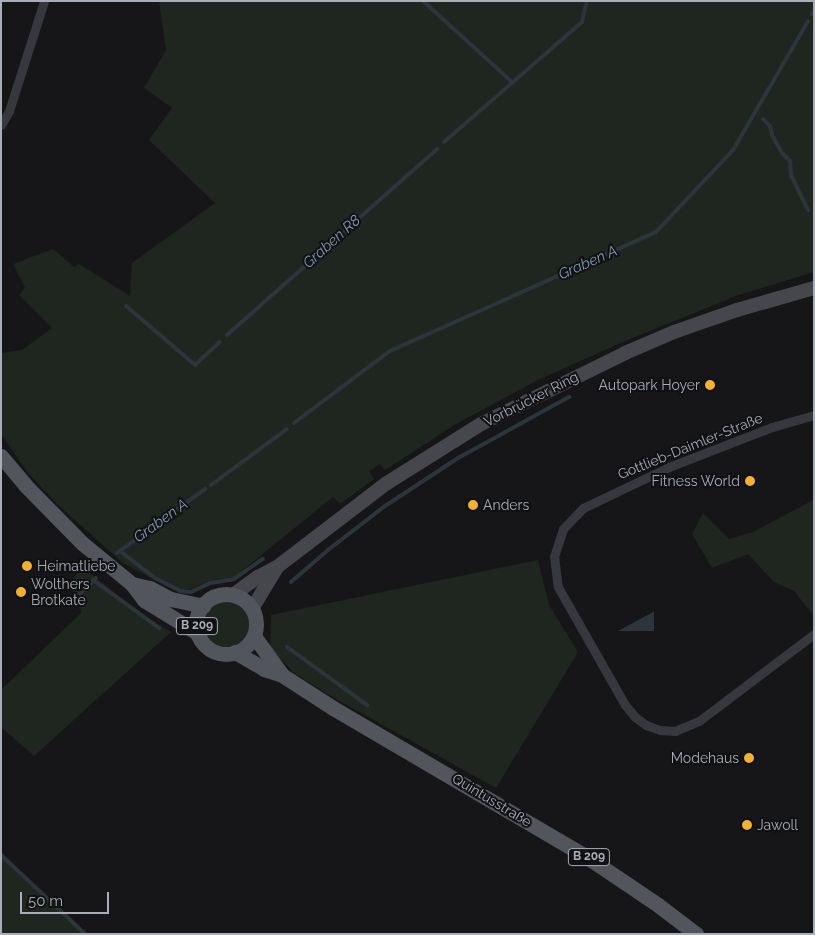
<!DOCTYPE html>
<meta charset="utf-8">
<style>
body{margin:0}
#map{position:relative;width:815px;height:935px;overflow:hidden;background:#161618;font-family:Raleway,sans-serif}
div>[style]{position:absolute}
.green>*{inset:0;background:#1e261f}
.round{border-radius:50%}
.water>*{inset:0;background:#2c353c}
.stream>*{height:4px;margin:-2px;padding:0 2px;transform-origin:2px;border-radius:2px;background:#2c353c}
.street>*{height:9px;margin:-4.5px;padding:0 4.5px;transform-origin:4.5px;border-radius:4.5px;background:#37383d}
.secondary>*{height:14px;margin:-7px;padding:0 7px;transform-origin:7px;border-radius:7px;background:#45474d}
.primary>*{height:15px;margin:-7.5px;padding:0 7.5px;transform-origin:7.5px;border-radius:7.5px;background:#53555c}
.primary>.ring{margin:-7.5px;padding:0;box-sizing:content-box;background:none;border:15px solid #53555c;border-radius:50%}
.dots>*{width:14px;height:14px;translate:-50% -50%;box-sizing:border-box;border:2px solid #111113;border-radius:50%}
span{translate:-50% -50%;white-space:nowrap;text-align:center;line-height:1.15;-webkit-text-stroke:4px #111113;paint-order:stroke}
.shield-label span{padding:1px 4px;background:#111113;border:1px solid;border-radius:4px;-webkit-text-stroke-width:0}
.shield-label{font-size:12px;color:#a8adb8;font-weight:700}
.poi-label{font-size:14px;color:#a8adb8}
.right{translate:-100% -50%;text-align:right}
.left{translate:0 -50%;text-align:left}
.street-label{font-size:14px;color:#a8adb8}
.water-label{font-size:15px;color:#7f9bb3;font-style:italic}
.frame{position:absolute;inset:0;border:2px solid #a8adb8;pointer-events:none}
.scale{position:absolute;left:20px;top:892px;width:89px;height:22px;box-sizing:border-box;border:2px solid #a8adb8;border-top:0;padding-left:6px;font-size:15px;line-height:18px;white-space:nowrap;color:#a8adb8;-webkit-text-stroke:4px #111113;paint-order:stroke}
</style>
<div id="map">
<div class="green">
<div style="clip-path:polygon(159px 1px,814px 1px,814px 272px,739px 295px,625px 341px,538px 380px,456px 424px,385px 470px,380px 464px,369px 471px,374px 479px,340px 504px,333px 497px,234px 577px,212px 580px,185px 591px,174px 590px,123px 563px,60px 507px,28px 473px,1px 434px,1px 353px,22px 350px,52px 328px,19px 295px,25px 288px,13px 264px,53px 249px,74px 267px,79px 264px,130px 296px,132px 263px,215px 203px,149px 140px,172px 108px,144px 88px,166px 50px)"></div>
<div style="clip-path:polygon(813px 500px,814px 616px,794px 591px,774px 582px,748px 554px,712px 568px,692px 534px,703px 513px,729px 539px,753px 532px)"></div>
<div style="clip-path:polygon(538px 560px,549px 605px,578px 652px,496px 788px,336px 699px,294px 673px,270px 648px,271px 615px)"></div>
<div style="clip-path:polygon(82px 567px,146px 617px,171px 632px,34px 756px,1px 727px,1px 690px,82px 612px,69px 584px)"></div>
<div class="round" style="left:203px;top:601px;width:46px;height:46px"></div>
<div style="clip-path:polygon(1px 853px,70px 919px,86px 934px,1px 934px)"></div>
</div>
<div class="water">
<div style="clip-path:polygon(654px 611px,654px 631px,618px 631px,653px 612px)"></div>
</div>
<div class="stream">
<div style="left:423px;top:1px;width:120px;rotate:42.3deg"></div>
<div style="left:812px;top:14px;width:4px;rotate:-63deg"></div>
<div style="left:763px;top:119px;width:10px;rotate:45deg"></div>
<div style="left:770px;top:126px;width:9px;rotate:77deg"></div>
<div style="left:772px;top:135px;width:21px;rotate:61deg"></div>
<div style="left:782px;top:153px;width:11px;rotate:45deg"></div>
<div style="left:790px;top:161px;width:14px;rotate:86deg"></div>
<div style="left:791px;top:175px;width:39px;rotate:64deg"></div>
<div style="left:444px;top:142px;width:183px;rotate:-41deg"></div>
<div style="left:582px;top:22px;width:22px;rotate:-77deg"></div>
<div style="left:126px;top:306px;width:91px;rotate:40.5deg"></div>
<div style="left:195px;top:365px;width:34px;rotate:-43deg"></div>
<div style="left:227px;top:335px;width:281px;rotate:-41.5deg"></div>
<div style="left:294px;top:423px;width:120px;rotate:-36.9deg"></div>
<div style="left:390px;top:351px;width:291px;rotate:-24.1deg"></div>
<div style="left:656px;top:232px;width:112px;rotate:-46.8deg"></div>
<div style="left:733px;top:150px;width:149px;rotate:-59.8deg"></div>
<div style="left:211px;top:485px;width:94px;rotate:-36.4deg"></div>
<div style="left:120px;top:551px;width:44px;rotate:37.6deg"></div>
<div style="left:155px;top:578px;width:28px;rotate:27deg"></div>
<div style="left:180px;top:591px;width:11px;rotate:5deg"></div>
<div style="left:191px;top:592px;width:21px;rotate:-25deg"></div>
<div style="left:210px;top:583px;width:24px;rotate:-9deg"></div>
<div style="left:234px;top:579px;width:35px;rotate:-35deg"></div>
<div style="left:117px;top:553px;width:109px;rotate:-36deg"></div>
<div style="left:93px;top:580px;width:82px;rotate:36deg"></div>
<div style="left:291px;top:582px;width:49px;rotate:-40.9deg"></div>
<div style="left:328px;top:550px;width:72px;rotate:-37.7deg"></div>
<div style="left:385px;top:506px;width:87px;rotate:-33.3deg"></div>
<div style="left:458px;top:458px;width:127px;rotate:-28.8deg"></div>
<div style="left:76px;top:598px;width:28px;rotate:-45deg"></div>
<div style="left:287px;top:647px;width:99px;rotate:35.9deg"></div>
<div style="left:1px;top:855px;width:115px;rotate:43.2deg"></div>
</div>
<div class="street">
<div style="left:1px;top:125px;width:16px;rotate:-60deg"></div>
<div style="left:9px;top:111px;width:115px;rotate:-72.3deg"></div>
<div style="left:814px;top:415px;width:44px;rotate:164.1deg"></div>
<div style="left:772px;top:427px;width:110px;rotate:158.8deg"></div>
<div style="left:669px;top:467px;width:95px;rotate:154.5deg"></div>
<div style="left:583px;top:508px;width:29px;rotate:134deg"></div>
<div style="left:563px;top:529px;width:28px;rotate:108deg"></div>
<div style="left:554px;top:556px;width:31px;rotate:83deg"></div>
<div style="left:558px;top:587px;width:136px;rotate:60.4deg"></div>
<div style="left:625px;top:705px;width:16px;rotate:50deg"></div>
<div style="left:635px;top:717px;width:14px;rotate:36deg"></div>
<div style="left:646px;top:725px;width:15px;rotate:20deg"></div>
<div style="left:660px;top:730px;width:15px;rotate:4deg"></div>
<div style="left:675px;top:731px;width:26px;rotate:-23deg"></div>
<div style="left:699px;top:721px;width:144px;rotate:-37.1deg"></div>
</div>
<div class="secondary">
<div style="left:233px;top:595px;width:31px;rotate:-36deg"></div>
<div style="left:258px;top:577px;width:21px;rotate:-28deg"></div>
<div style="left:277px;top:567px;width:138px;rotate:-37.4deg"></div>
<div style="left:387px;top:483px;width:111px;rotate:-32.1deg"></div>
<div style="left:481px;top:424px;width:161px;rotate:-26.2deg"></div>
<div style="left:625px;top:353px;width:53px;rotate:-23.2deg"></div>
<div style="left:674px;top:332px;width:67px;rotate:-19.2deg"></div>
<div style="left:737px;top:310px;width:80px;rotate:-15.9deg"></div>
<div style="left:252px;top:609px;width:47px;rotate:-59deg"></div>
</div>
<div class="primary">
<div style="left:1px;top:456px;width:38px;rotate:50deg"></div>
<div style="left:25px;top:485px;width:81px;rotate:45.5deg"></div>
<div style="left:82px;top:543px;width:65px;rotate:39.4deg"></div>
<div style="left:132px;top:584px;width:20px;rotate:53deg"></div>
<div style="left:144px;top:600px;width:65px;rotate:31.7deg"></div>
<div style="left:132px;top:584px;width:18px;rotate:13deg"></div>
<div style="left:150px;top:588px;width:24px;rotate:28deg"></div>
<div style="left:171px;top:599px;width:33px;rotate:12deg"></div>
<div class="ring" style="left:196px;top:594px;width:45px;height:45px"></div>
<div style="left:254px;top:636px;width:48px;rotate:54.3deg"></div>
<div style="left:235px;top:652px;width:34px;rotate:30deg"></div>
<div style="left:264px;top:669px;width:19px;rotate:18deg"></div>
<div style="left:282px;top:675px;width:61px;rotate:32.9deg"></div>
<div style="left:333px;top:708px;width:291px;rotate:30.4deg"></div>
<div style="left:584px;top:855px;width:89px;rotate:34deg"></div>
<div style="left:658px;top:905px;width:48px;rotate:37.3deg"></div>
</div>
<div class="dots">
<div style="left:710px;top:385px;background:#f2b134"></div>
<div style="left:750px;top:481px;background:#f2b134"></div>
<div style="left:473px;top:505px;background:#f2b134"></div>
<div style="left:27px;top:566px;background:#f2b134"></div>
<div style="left:21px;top:592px;background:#f2b134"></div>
<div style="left:749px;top:758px;background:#f2b134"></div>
<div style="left:747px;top:825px;background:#f2b134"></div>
</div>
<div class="shield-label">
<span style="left:197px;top:626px">B 209</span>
<span style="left:589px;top:857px">B 209</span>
</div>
<div class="poi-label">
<span class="right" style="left:700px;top:385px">Autopark Hoyer</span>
<span class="right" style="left:740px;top:481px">Fitness World</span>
<span class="left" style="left:483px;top:505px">Anders</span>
<span class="left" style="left:37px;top:566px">Heimatliebe</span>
<span class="left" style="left:31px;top:592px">Wolthers<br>Brotkate</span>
<span class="right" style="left:739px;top:758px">Modehaus</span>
<span class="left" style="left:757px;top:825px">Jawoll</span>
</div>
<div class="street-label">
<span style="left:531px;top:399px;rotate:-27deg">Vorbrücker Ring</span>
<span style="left:690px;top:446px;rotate:-22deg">Gottlieb-Daimler-Straße</span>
<span style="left:492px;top:800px;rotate:31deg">Quintusstraße</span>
</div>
<div class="water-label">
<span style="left:332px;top:242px;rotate:-42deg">Graben R8</span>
<span style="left:588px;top:263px;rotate:-24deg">Graben A</span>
<span style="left:161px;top:521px;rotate:-36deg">Graben A</span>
</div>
<div class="frame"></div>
<div class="scale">50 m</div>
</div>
